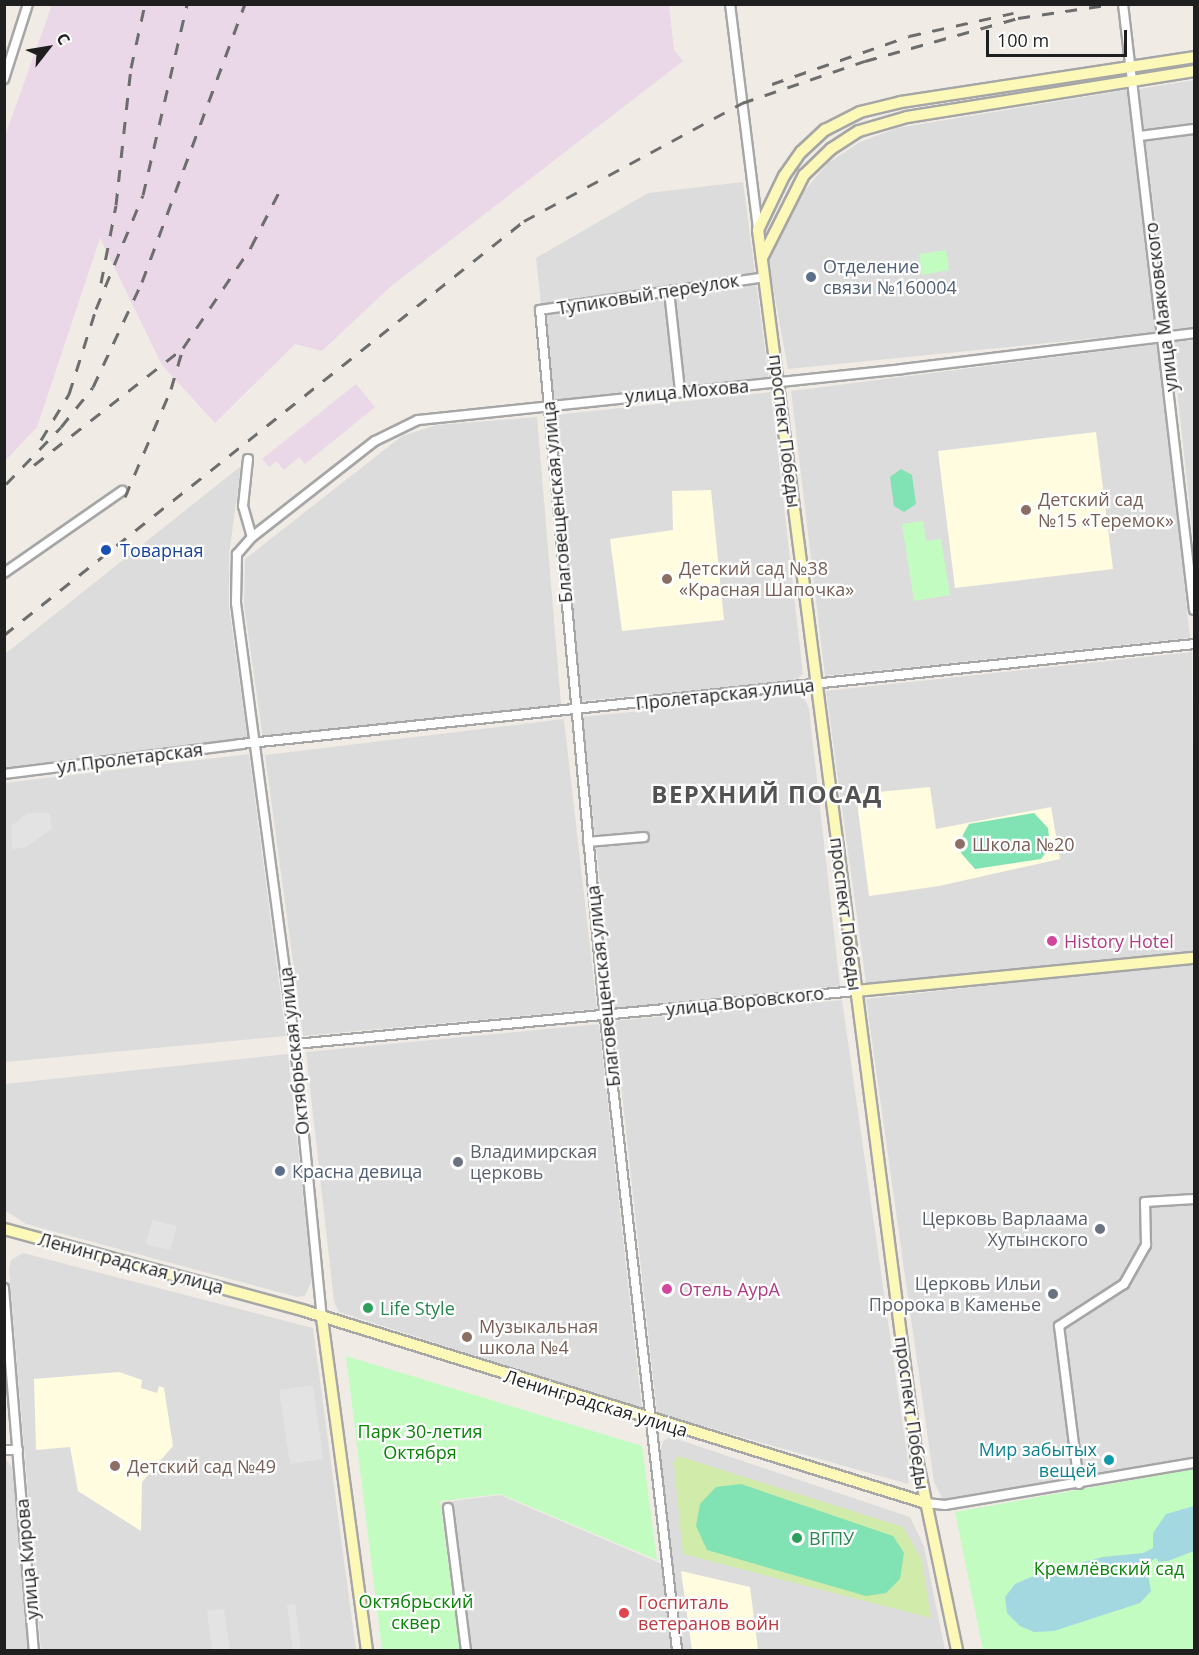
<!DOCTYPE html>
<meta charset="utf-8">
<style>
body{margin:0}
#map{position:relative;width:1199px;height:1655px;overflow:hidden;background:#f0ece5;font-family:"Open Sans",sans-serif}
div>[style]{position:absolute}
.residential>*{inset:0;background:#dddcdc}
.industrial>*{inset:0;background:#ead7e8}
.education>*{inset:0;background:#fffce0}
.grass>*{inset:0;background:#d1ecaa}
.park>*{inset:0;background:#c2fcc1}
.pitch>*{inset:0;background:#81e2b3}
.parking>*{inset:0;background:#e3e3e3}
.water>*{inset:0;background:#a4d8e0}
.roads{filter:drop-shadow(2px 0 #a6a6a6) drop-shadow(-2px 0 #a6a6a6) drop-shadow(0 2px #a6a6a6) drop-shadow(0 -2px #a6a6a6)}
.street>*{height:8px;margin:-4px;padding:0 4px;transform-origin:4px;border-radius:4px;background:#fff}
.secondary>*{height:10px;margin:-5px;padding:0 5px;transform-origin:5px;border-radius:5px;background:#fcf9b8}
.rail>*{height:3px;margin-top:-1.5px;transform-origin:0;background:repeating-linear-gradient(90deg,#6d6d6d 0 12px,transparent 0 24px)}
.dots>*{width:16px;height:16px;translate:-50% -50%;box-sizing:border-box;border:3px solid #fff;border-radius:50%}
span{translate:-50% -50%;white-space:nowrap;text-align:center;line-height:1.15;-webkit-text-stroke:4.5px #fff;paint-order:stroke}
.service-label{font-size:18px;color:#4e5e75}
.left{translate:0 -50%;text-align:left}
.street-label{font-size:18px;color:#1f1f1f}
.education-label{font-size:18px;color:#785e54}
.transit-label{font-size:18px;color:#164399}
.hotel-label{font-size:18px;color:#b23c85}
.worship-label{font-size:18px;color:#5b616d}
.right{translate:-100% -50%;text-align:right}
.leisure-label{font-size:18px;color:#27864d}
.park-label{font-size:18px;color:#098307}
.culture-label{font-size:18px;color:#0d838f}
.health-label{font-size:18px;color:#be3a42}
.district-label{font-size:24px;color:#525252;font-weight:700;letter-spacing:1.5px}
.frame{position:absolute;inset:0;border:6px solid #1f1f1f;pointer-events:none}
.north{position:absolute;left:18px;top:18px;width:60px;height:60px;-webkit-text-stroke:4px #fff;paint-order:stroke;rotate:59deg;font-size:16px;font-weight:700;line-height:24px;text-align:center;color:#1f1f1f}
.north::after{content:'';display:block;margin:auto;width:21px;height:27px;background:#1f1f1f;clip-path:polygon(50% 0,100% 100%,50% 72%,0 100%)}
.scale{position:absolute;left:986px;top:30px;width:141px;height:27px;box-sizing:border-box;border:3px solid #1f1f1f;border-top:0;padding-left:8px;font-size:18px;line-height:21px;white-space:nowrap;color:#1f1f1f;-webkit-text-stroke:4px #fff;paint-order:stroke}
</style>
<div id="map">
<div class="residential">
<div style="clip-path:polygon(1194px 80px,1194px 327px,1169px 330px,1139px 89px)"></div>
<div style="clip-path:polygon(1127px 90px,1158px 332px,788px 369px,768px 260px,799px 197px,828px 163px,860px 142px,897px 128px)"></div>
<div style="clip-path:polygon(743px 182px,769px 380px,552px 402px,536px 258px,648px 193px)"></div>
<div style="clip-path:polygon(1194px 340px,1194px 547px,1172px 342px)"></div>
<div style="clip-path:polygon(1159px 344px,1190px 638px,825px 676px,791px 391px)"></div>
<div style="clip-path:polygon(771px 392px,803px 674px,794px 681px,581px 701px,555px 415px)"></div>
<div style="clip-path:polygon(537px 417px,561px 704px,263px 739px,244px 605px,245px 559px,402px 436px,437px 425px)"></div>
<div style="clip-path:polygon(241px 466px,229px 555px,229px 607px,248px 742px,5px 772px,5px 654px)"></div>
<div style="clip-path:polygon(1192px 652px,1194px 952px,866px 983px,826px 691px)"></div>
<div style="clip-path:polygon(795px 695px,804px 698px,809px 708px,840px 986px,614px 1010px,582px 717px)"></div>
<div style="clip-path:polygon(564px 719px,597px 1009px,303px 1036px,265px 755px)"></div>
<div style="clip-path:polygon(249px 754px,286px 1036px,5px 1062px,4px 783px)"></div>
<div style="clip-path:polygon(1194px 963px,1194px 1460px,943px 1500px,934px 1482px,866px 999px)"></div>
<div style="clip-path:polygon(842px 1000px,910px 1475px,908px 1484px,657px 1413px,614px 1021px)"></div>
<div style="clip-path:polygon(599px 1024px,642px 1409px,339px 1312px,334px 1302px,306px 1052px)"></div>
<div style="clip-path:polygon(288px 1054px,312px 1280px,305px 1296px,297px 1297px,26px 1224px,6px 1211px,4px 1084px)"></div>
<div style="clip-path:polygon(23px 1253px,313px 1328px,356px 1650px,41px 1650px,9px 1268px,11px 1260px)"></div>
<div style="clip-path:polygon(671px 1437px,910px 1517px,924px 1546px,945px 1650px,682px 1650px,659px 1453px,664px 1440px)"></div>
<div style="clip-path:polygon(5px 1458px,13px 1469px,29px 1650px,5px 1650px)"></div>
<div style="clip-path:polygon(500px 1495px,662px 1564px,672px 1650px,472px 1650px,453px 1501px)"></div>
</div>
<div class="industrial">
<div style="clip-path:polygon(52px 5px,669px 5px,674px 50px,683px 61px,390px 287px,322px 351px,295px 344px,215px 423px,162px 365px,100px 238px,37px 427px,5px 461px,5px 136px)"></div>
<div style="clip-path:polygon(356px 384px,375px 407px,305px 464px,299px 457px,284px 470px,276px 461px,269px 467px,262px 459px)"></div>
</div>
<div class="education">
<div style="clip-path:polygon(1096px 432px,1113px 569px,955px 588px,938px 451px)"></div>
<div style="clip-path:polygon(711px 490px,724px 620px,622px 631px,610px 539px,673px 530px,672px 491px)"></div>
<div style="clip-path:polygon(930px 787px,936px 829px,1051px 807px,1060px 859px,939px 886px,869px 896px,856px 794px)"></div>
<div style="clip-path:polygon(119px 1372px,142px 1380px,141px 1388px,157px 1393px,159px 1386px,164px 1388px,173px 1446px,142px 1482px,141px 1531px,78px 1491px,70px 1447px,36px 1450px,34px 1379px)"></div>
<div style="clip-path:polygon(681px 1571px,750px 1587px,758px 1650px,692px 1650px)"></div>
</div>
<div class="grass">
<div style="clip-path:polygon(678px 1456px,903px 1527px,922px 1560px,931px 1618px,683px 1554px,674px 1463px)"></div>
</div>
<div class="park">
<div style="clip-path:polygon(946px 250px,949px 270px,922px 275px,919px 254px)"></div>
<div style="clip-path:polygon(923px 521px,926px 541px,941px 539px,950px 595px,914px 601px,902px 524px)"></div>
<div style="clip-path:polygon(346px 1356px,642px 1446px,657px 1560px,500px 1494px,440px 1501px,460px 1650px,382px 1650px)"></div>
<div style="clip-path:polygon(1194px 1469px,1194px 1650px,983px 1650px,955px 1512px)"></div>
</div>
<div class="pitch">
<div style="clip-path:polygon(901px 469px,912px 475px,916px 504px,904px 512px,894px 506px,890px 477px)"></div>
<div style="clip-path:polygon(1034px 813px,1048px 828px,1050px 847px,1041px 859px,975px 869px,961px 853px,959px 842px,969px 824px)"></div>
<div style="clip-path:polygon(741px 1484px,893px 1536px,904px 1553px,900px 1579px,886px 1593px,866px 1596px,707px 1550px,696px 1526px,700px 1504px,716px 1487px)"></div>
</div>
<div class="parking">
<div style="clip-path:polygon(28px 813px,50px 813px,52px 829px,26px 847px,12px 849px,11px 826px)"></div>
<div style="clip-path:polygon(152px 1220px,177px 1226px,170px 1250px,146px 1244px)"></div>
<div style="clip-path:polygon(313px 1385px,323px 1459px,290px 1464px,279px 1390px)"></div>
<div style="clip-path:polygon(295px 1604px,301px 1650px,293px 1650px,287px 1605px)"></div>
<div style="clip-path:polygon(224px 1609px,230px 1650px,212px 1650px,207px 1611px)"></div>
</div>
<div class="water">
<div style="clip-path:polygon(1194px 1506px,1194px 1551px,1168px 1561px,1159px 1562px,1156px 1558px,1146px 1564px,1151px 1591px,1140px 1603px,1054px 1631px,1034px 1632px,1020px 1626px,1007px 1613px,1005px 1597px,1015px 1584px,1038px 1574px,1103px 1557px,1143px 1553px,1153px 1548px,1153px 1533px,1166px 1514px)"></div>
</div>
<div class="roads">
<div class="street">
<div style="left:730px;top:4px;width:227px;rotate:82.9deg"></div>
<div style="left:1123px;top:4px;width:610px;rotate:83.32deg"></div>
<div style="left:4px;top:79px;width:79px;rotate:-72.3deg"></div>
<div style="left:1140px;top:136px;width:54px;rotate:-7.4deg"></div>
<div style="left:669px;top:291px;width:101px;rotate:83.7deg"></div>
<div style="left:248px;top:459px;width:47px;rotate:96.1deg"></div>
<div style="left:243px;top:506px;width:32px;rotate:74deg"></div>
<div style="left:252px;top:537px;width:23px;rotate:131deg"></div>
<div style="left:237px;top:554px;width:49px;rotate:91.2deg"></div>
<div style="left:236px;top:603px;width:445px;rotate:82.4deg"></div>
<div style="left:295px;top:1044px;width:275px;rotate:84.4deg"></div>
<div style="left:252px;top:537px;width:156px;rotate:-38deg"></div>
<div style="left:375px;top:441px;width:48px;rotate:-26deg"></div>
<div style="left:418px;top:420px;width:487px;rotate:-6deg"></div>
<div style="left:902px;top:369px;width:294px;rotate:-7deg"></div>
<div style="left:4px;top:573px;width:144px;rotate:-34.8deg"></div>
<div style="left:4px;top:774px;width:238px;rotate:-7.2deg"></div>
<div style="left:240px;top:744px;width:959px;rotate:-5.98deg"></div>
<div style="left:588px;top:842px;width:56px;rotate:-5.1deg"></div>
<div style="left:295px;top:1044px;width:563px;rotate:-5.4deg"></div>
<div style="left:4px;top:1288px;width:363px;rotate:85.3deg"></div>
<div style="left:4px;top:1450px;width:14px"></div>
<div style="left:1079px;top:1484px;width:159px;rotate:-97.2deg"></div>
<div style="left:1059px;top:1326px;width:77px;rotate:-32.9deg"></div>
<div style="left:1124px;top:1284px;width:45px;rotate:-60.6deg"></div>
<div style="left:1146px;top:1245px;width:43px;rotate:-91.3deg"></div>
<div style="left:1145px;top:1202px;width:49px;rotate:-3.5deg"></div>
<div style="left:926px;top:1503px;width:19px;rotate:6deg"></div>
<div style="left:945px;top:1505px;width:253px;rotate:-9.6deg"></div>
<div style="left:448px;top:1508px;width:143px;rotate:82.8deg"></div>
<div style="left:677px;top:1650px;width:655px;rotate:-96.49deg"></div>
<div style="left:603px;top:999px;width:692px;rotate:-95.22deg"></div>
<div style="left:540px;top:310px;width:227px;rotate:-8.3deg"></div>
</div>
<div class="secondary">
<div style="left:763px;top:256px;width:91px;rotate:-63.2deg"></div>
<div style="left:804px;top:175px;width:37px;rotate:-44deg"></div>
<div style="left:831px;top:149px;width:33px;rotate:-33deg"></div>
<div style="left:859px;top:131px;width:50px;rotate:-16.3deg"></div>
<div style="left:907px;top:117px;width:291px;rotate:-9.1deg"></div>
<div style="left:856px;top:991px;width:340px;rotate:-5.6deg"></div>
<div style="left:4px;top:1229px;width:312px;rotate:15.2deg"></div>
<div style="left:305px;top:1311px;width:650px;rotate:17.18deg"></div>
<div style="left:322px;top:1318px;width:335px;rotate:82.3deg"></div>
<div style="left:957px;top:1650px;width:195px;rotate:-101.8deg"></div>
<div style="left:917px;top:1459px;width:1239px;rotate:-97.37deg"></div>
<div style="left:758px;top:230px;width:60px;rotate:-64.3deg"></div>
<div style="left:784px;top:176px;width:29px;rotate:-55deg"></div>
<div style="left:801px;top:152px;width:33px;rotate:-43deg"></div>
<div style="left:825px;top:130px;width:39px;rotate:-27deg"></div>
<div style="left:860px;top:112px;width:42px;rotate:-13.7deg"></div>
<div style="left:901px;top:102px;width:296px;rotate:-8.7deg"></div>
</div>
</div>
<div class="rail">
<div style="left:772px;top:84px;width:145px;rotate:-19.3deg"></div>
<div style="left:909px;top:36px;width:107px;rotate:-12.5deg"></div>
<div style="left:101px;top:283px;width:79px;rotate:-79.1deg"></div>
<div style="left:116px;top:205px;width:138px;rotate:-83.8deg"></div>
<div style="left:131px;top:68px;width:66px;rotate:-77.7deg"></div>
<div style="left:41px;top:440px;width:54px;rotate:-58.7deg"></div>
<div style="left:69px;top:394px;width:89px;rotate:-72.4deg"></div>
<div style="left:96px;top:309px;width:123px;rotate:-67.6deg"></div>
<div style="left:143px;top:195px;width:196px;rotate:-77deg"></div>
<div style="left:34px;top:465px;width:189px;rotate:-38.1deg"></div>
<div style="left:6px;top:484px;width:79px;rotate:-46deg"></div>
<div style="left:61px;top:427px;width:51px;rotate:-51.3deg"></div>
<div style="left:93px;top:387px;width:116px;rotate:-65deg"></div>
<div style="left:142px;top:282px;width:296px;rotate:-69.7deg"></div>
<div style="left:125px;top:497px;width:117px;rotate:-66.9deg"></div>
<div style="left:171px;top:389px;width:43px;rotate:-73.7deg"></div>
<div style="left:183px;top:348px;width:122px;rotate:-56deg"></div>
<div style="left:251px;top:247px;width:64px;rotate:-63deg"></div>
<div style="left:4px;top:635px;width:665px;rotate:-38.53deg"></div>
<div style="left:524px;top:221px;width:248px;rotate:-28.4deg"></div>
<div style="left:742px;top:103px;width:130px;rotate:-18.9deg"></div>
<div style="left:865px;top:61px;width:159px;rotate:-15.7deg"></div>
<div style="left:1018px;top:18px;width:96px;rotate:-8.4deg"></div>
</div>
<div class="dots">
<div style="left:811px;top:277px;background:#5c6f8a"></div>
<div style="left:1026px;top:510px;background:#8d6e63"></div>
<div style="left:106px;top:550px;background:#1a4fb4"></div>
<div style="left:667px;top:579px;background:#8d6e63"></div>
<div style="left:960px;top:844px;background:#8d6e63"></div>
<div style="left:1052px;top:941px;background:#d1479c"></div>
<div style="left:458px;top:1162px;background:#6b7280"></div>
<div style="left:280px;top:1171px;background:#5c6f8a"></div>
<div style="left:1100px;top:1229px;background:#6b7280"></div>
<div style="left:667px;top:1289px;background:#d1479c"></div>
<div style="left:1053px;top:1294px;background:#6b7280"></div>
<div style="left:368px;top:1308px;background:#2e9e5b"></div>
<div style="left:467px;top:1337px;background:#8d6e63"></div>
<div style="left:1109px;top:1460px;background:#0f9aa8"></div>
<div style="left:115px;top:1466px;background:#8d6e63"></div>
<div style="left:797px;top:1538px;background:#2e9e5b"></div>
<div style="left:624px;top:1613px;background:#e0444e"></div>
</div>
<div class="service-label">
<span class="left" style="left:823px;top:277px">Отделение<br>связи №160004</span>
<span class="left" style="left:292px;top:1171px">Красна девица</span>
</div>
<div class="street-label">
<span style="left:648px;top:294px;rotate:-9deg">Тупиковый переулок</span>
<span style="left:1161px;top:307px;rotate:-97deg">улица Маяковского</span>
<span style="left:687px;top:391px;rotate:-5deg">улица Мохова</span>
<span style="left:785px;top:431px;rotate:83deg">проспект Победы</span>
<span style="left:557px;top:502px;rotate:-95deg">Благовещенская улица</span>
<span style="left:725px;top:694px;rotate:-6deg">Пролетарская улица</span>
<span style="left:130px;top:758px;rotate:-7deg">ул Пролетарская</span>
<span style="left:846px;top:914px;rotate:83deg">проспект Победы</span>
<span style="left:603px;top:986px;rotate:-96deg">Благовещенская улица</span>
<span style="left:745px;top:1001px;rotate:-6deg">улица Воровского</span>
<span style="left:294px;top:1051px;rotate:-96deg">Октябрьская улица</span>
<span style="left:131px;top:1263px;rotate:15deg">Ленинградская улица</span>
<span style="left:596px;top:1403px;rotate:17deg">Ленинградская улица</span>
<span style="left:912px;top:1413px;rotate:82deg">проспект Победы</span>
<span style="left:27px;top:1559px;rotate:-95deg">улица Кирова</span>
</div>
<div class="education-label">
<span class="left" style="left:1038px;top:510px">Детский сад<br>№15 «Теремок»</span>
<span class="left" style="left:679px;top:579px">Детский сад №38<br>«Красная Шапочка»</span>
<span class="left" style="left:972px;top:844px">Школа №20</span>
<span class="left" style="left:479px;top:1337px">Музыкальная<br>школа №4</span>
<span class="left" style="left:127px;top:1466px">Детский сад №49</span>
</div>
<div class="transit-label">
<span class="left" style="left:120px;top:550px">Товарная</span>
</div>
<div class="hotel-label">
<span class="left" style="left:1064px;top:941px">History Hotel</span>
<span class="left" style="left:679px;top:1289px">Отель АурА</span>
</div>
<div class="worship-label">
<span class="left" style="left:470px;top:1162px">Владимирская<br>церковь</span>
<span class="right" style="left:1088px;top:1229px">Церковь Варлаама<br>Хутынского</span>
<span class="right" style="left:1041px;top:1294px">Церковь Ильи<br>Пророка в Каменье</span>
</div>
<div class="leisure-label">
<span class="left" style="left:380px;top:1308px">Life Style</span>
<span class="left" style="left:809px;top:1538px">ВГПУ</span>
</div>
<div class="park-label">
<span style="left:420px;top:1442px">Парк 30-летия<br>Октября</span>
<span style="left:1109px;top:1568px">Кремлёвский сад</span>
<span style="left:416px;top:1612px">Октябрьский<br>сквер</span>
</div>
<div class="culture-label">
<span class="right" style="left:1097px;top:1460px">Мир забытых<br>вещей</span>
</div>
<div class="health-label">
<span class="left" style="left:638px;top:1613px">Госпиталь<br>ветеранов войн</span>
</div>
<div class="district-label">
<span style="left:767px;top:794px">ВЕРХНИЙ ПОСАД</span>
</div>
<div class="frame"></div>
<div class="north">С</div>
<div class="scale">100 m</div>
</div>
